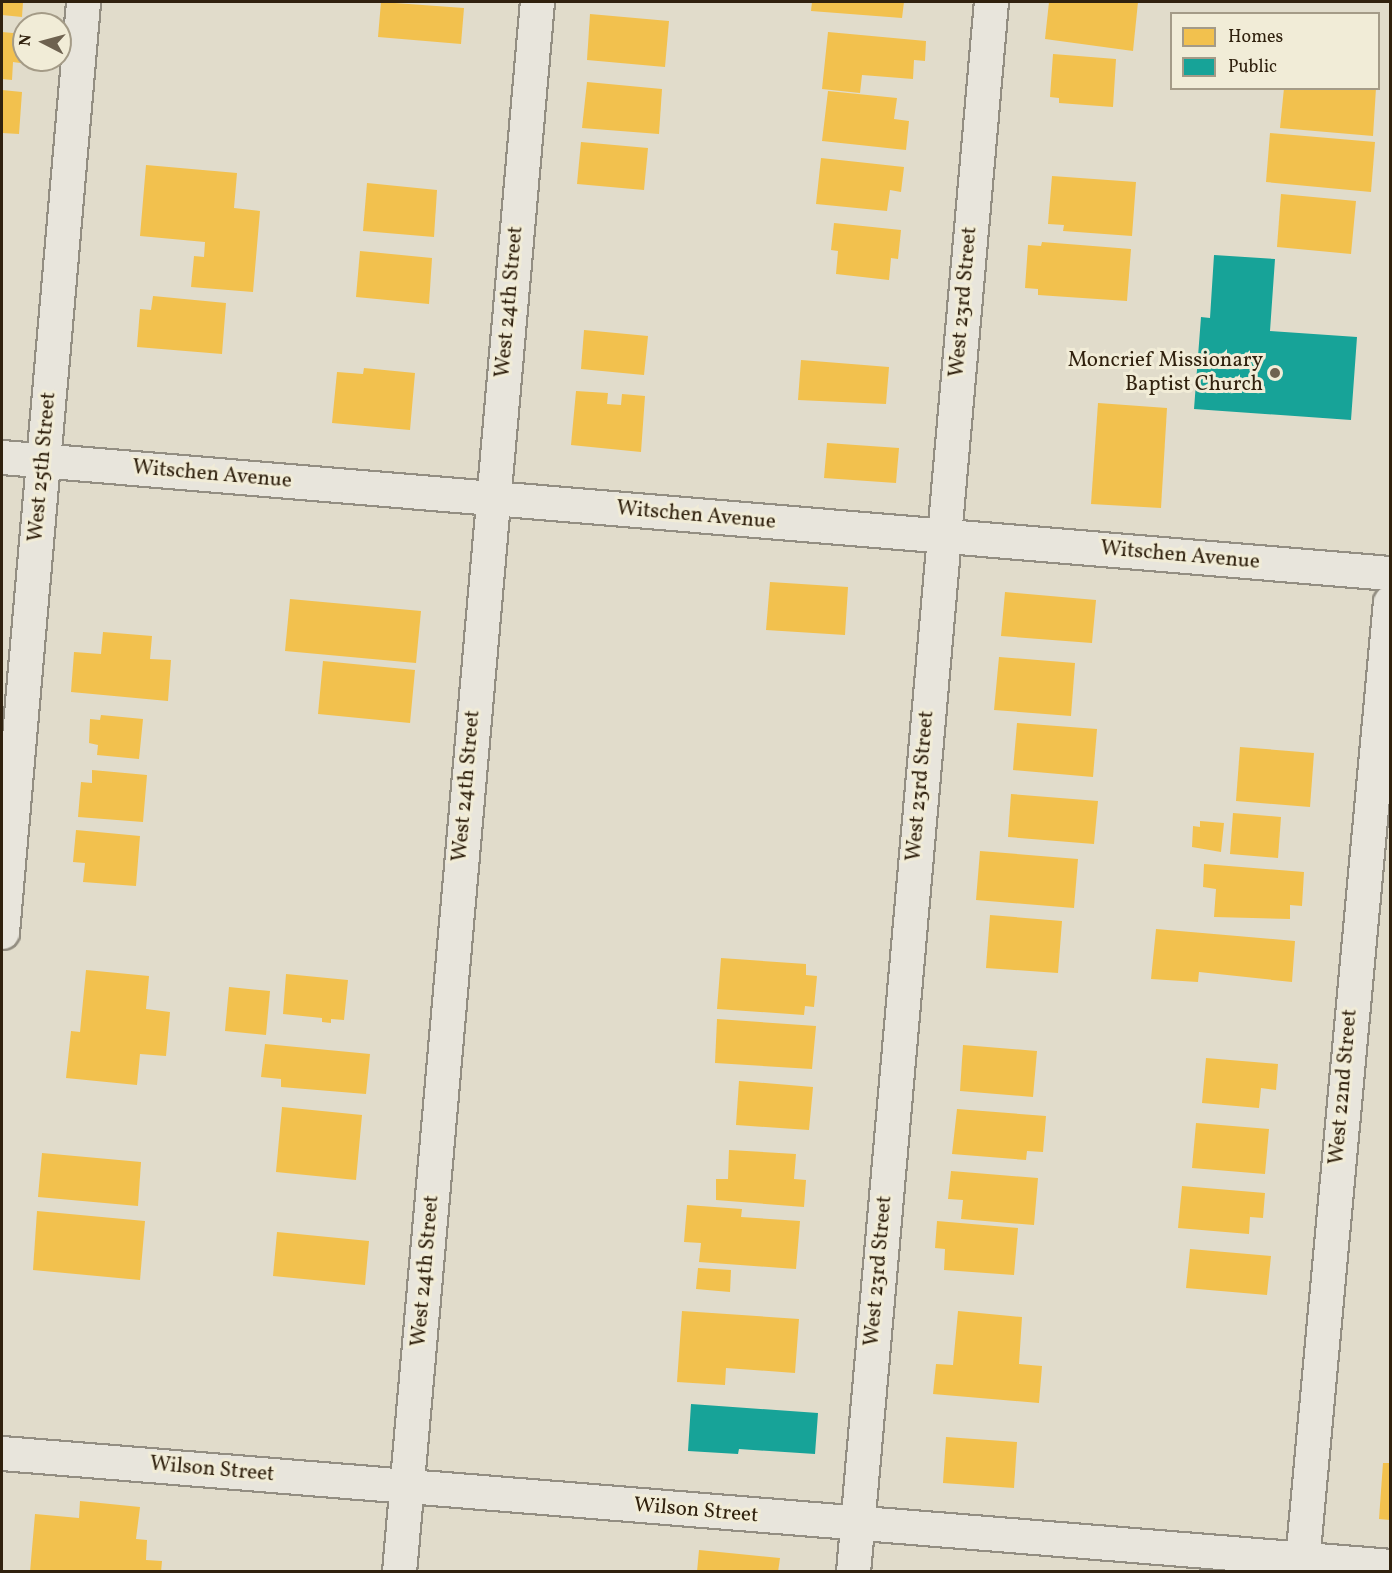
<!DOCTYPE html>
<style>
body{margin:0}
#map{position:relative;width:1392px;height:1573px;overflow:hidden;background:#e1dccb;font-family:Vollkorn,serif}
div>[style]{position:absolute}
.homes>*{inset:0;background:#f2c14e}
.public>*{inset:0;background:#17a398}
.roads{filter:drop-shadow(2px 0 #938e82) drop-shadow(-2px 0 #938e82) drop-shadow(0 2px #938e82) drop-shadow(0 -2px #938e82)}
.minor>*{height:33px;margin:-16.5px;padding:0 16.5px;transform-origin:16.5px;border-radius:16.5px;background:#e8e5dc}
.dots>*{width:16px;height:16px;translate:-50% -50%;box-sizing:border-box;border:3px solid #f1ecd7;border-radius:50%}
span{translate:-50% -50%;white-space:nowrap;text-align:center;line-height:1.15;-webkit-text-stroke:6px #f1ecd7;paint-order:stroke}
.street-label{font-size:21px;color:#30210e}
.poi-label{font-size:21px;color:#30210e}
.right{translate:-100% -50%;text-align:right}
.frame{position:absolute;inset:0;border:3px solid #30210e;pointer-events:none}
.legend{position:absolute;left:1170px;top:12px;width:210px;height:78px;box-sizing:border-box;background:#f1ecd7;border:2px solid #a49b87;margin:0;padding:8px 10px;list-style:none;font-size:18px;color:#30210e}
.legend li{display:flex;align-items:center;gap:12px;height:30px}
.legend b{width:30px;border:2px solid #a49b87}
.north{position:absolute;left:12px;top:12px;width:60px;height:60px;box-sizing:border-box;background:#f1ecd7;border:2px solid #a49b87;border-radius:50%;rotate:276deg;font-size:16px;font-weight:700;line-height:24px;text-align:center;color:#30210e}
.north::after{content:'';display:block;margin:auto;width:21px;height:27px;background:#6e6250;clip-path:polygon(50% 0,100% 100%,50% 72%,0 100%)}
</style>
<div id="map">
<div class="homes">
<div style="clip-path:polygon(2px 2px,23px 2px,22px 17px,2px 15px)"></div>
<div style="clip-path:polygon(381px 2px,464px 8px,461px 44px,378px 37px)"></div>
<div style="clip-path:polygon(812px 2px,904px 2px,902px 18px,811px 11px)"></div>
<div style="clip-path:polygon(1049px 2px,1138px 2px,1133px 51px,1045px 39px)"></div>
<div style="clip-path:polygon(590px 14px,669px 21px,665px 67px,587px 60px)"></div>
<div style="clip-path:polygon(2px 32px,24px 34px,27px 64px,13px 62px,12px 80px,2px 79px)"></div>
<div style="clip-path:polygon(828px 32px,926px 41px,925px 61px,914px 60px,913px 79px,862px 75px,860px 93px,822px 89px)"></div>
<div style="clip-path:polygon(1053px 54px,1116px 59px,1113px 107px,1059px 103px,1059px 98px,1050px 97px)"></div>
<div style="clip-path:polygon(587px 82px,662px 89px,659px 134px,582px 128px)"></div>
<div style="clip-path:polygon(1284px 88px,1376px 88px,1373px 136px,1280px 128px)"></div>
<div style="clip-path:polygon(2px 90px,22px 92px,19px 134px,2px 133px)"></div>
<div style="clip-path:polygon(828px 91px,897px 98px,894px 119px,909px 121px,906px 150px,822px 141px)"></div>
<div style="clip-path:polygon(1270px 133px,1375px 142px,1371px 192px,1266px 182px)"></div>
<div style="clip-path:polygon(581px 142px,648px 148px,644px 190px,577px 184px)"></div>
<div style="clip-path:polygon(821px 158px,904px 167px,901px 192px,890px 190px,887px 211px,816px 204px)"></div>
<div style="clip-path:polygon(146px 165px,237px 173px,234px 208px,260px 211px,253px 292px,191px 287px,194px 256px,204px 257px,205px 242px,140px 236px)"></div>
<div style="clip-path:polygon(1052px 176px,1136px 182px,1132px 236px,1063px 231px,1064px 225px,1048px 224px)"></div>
<div style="clip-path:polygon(367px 183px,437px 190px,434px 237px,363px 231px)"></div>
<div style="clip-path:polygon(1281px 194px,1356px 201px,1351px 254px,1277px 247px)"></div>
<div style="clip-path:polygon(834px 223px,901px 230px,898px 259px,891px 258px,889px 280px,836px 274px,838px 251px,831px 250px)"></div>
<div style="clip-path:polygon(1042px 242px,1131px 249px,1127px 301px,1038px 295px,1038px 289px,1025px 288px,1028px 245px,1041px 246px)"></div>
<div style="clip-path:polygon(360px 251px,432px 258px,429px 304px,356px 297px)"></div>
<div style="clip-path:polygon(153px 296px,226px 303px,222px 354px,137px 347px,140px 309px,151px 310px)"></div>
<div style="clip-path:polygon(584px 330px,648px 336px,644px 375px,581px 369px)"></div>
<div style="clip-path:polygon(801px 360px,889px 367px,886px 404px,798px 400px)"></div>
<div style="clip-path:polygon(364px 368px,415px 373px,410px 430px,332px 423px,337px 372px,363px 374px)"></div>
<div style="clip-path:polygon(576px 391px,608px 393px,607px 404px,621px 405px,622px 394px,645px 396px,641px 452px,571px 445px)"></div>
<div style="clip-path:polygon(1098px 403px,1167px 408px,1161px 508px,1091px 504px)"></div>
<div style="clip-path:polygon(827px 443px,899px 448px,896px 483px,824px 478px)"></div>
<div style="clip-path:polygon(770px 582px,848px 587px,845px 635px,766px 630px)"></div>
<div style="clip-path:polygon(1005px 592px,1096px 600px,1092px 643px,1001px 636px)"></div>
<div style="clip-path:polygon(290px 599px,421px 611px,416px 663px,285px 651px)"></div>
<div style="clip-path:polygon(103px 632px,152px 636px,150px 659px,171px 660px,168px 701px,71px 692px,74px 652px,101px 654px)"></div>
<div style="clip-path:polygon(999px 657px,1075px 663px,1071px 716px,994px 710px)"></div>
<div style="clip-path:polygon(323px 661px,415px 670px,410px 723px,318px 714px)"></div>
<div style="clip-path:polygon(101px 715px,143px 719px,139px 759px,97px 755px,98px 745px,89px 743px,90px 719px,100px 720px)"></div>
<div style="clip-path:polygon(1017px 723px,1097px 729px,1093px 777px,1013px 770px)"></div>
<div style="clip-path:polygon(1240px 747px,1314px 753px,1310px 807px,1236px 801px)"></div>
<div style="clip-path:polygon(92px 770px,147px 775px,143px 822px,78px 817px,81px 782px,92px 783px)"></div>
<div style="clip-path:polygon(1011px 794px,1098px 801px,1094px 844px,1008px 837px)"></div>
<div style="clip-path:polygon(1233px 813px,1281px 817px,1278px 858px,1230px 854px)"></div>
<div style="clip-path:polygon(1200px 821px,1224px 823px,1221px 852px,1192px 847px,1193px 826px,1200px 827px)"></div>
<div style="clip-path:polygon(76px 830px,140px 836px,136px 886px,83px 882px,85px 863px,73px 862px)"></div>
<div style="clip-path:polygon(980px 851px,1078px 859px,1074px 908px,976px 900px)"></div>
<div style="clip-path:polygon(1204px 864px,1304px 872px,1302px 906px,1290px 905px,1290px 919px,1214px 917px,1216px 889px,1203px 887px)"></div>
<div style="clip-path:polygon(990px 915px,1062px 921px,1058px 973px,986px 968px)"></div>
<div style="clip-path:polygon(1156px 929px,1295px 941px,1292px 982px,1199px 972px,1198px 982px,1151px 979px)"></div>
<div style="clip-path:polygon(721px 958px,806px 964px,806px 975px,817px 976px,814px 1007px,805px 1006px,804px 1015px,717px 1009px)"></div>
<div style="clip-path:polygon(86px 970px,149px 976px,146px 1009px,170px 1012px,166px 1056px,140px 1054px,137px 1085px,66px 1078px,71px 1031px,80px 1032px)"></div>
<div style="clip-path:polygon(286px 974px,348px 980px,344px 1020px,331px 1019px,331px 1023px,322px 1022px,322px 1018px,283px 1014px)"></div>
<div style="clip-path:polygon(229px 987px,270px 991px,266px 1035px,225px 1031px)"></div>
<div style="clip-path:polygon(717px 1019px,816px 1026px,812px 1069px,715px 1063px)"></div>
<div style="clip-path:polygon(265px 1044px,370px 1054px,366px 1094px,281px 1087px,281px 1079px,261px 1077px)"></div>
<div style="clip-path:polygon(963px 1045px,1037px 1051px,1033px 1097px,960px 1091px)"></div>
<div style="clip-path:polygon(1206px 1058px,1278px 1064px,1276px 1090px,1261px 1088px,1259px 1108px,1202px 1103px)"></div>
<div style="clip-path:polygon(739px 1081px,813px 1087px,809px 1130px,736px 1125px)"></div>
<div style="clip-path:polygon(282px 1107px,362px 1115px,356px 1180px,276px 1172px)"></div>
<div style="clip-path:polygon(957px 1109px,1046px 1116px,1043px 1152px,1027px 1151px,1026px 1160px,952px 1154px)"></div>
<div style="clip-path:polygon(1196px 1123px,1269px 1129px,1265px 1174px,1192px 1168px)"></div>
<div style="clip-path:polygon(729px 1150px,796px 1154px,794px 1179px,806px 1180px,804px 1207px,716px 1200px,716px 1179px,728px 1179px)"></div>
<div style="clip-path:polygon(42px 1153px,141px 1162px,138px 1206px,38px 1197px)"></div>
<div style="clip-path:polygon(951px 1171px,1038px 1178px,1034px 1225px,961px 1219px,963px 1200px,948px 1199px)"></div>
<div style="clip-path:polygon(1182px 1186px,1265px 1193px,1263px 1218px,1250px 1217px,1249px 1234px,1178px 1228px)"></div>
<div style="clip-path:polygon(687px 1205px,742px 1209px,741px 1217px,800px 1221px,796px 1269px,699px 1262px,701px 1243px,684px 1242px)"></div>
<div style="clip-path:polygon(37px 1211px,145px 1221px,140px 1280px,33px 1270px)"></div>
<div style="clip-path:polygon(937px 1221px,1018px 1228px,1014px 1275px,944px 1270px,945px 1249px,935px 1248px)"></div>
<div style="clip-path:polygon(277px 1232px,369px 1241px,365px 1285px,273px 1276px)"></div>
<div style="clip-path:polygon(1190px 1249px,1271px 1256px,1267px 1295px,1186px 1288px)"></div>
<div style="clip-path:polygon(698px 1268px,731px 1270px,730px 1292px,696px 1289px)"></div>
<div style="clip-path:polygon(682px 1311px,799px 1319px,795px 1373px,726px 1368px,725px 1385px,677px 1382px)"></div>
<div style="clip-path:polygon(958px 1311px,1022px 1317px,1019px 1364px,1042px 1366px,1039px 1403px,933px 1394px,936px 1364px,953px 1365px)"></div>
<div style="clip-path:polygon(946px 1437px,1017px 1442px,1014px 1488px,943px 1483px)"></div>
<div style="clip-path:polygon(1383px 1463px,1390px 1463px,1390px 1520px,1379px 1519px)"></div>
<div style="clip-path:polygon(80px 1501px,140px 1507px,136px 1539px,147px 1540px,146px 1560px,162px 1561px,161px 1572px,30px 1572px,35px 1514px,79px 1518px)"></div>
<div style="clip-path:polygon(699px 1550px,780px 1558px,778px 1572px,697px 1572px)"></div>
</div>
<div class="public">
<div style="clip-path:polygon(1214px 255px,1275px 259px,1270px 331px,1357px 337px,1351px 420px,1194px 409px,1201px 317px,1210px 318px)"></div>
<div style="clip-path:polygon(691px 1404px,818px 1413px,815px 1454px,739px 1449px,738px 1454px,688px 1451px)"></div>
</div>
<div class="roads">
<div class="minor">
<div style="left:2px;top:457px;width:1393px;rotate:4.78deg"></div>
<div style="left:2px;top:932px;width:934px;rotate:-85.02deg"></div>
<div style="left:2px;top:1453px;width:1393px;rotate:4.65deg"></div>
<div style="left:399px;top:1572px;width:1576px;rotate:-84.98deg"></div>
<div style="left:853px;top:1572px;width:1576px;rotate:-84.98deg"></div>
<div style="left:1301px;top:1572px;width:974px;rotate:-84.76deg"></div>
</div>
</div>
<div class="dots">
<div style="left:1275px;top:373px;background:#6e6250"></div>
</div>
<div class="street-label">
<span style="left:510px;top:302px;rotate:-85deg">West 24th Street</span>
<span style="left:964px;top:302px;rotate:-85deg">West 23rd Street</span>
<span style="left:43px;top:467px;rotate:-85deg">West 25th Street</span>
<span style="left:212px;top:475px;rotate:5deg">Witschen Avenue</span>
<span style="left:696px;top:516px;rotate:5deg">Witschen Avenue</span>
<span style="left:1180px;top:556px;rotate:5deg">Witschen Avenue</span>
<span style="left:467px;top:786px;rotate:-85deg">West 24th Street</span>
<span style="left:921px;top:786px;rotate:-85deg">West 23rd Street</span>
<span style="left:1344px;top:1087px;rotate:-85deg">West 22nd Street</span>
<span style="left:426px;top:1271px;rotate:-85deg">West 24th Street</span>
<span style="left:879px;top:1271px;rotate:-85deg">West 23rd Street</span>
<span style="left:212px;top:1470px;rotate:5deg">Wilson Street</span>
<span style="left:696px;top:1511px;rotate:5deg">Wilson Street</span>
</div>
<div class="poi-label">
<span class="right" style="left:1263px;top:373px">Moncrief Missionary<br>Baptist Church</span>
</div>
<div class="frame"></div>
<ul class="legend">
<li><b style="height:16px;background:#f2c14e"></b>Homes</li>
<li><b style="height:16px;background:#17a398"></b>Public</li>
</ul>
<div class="north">N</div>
</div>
